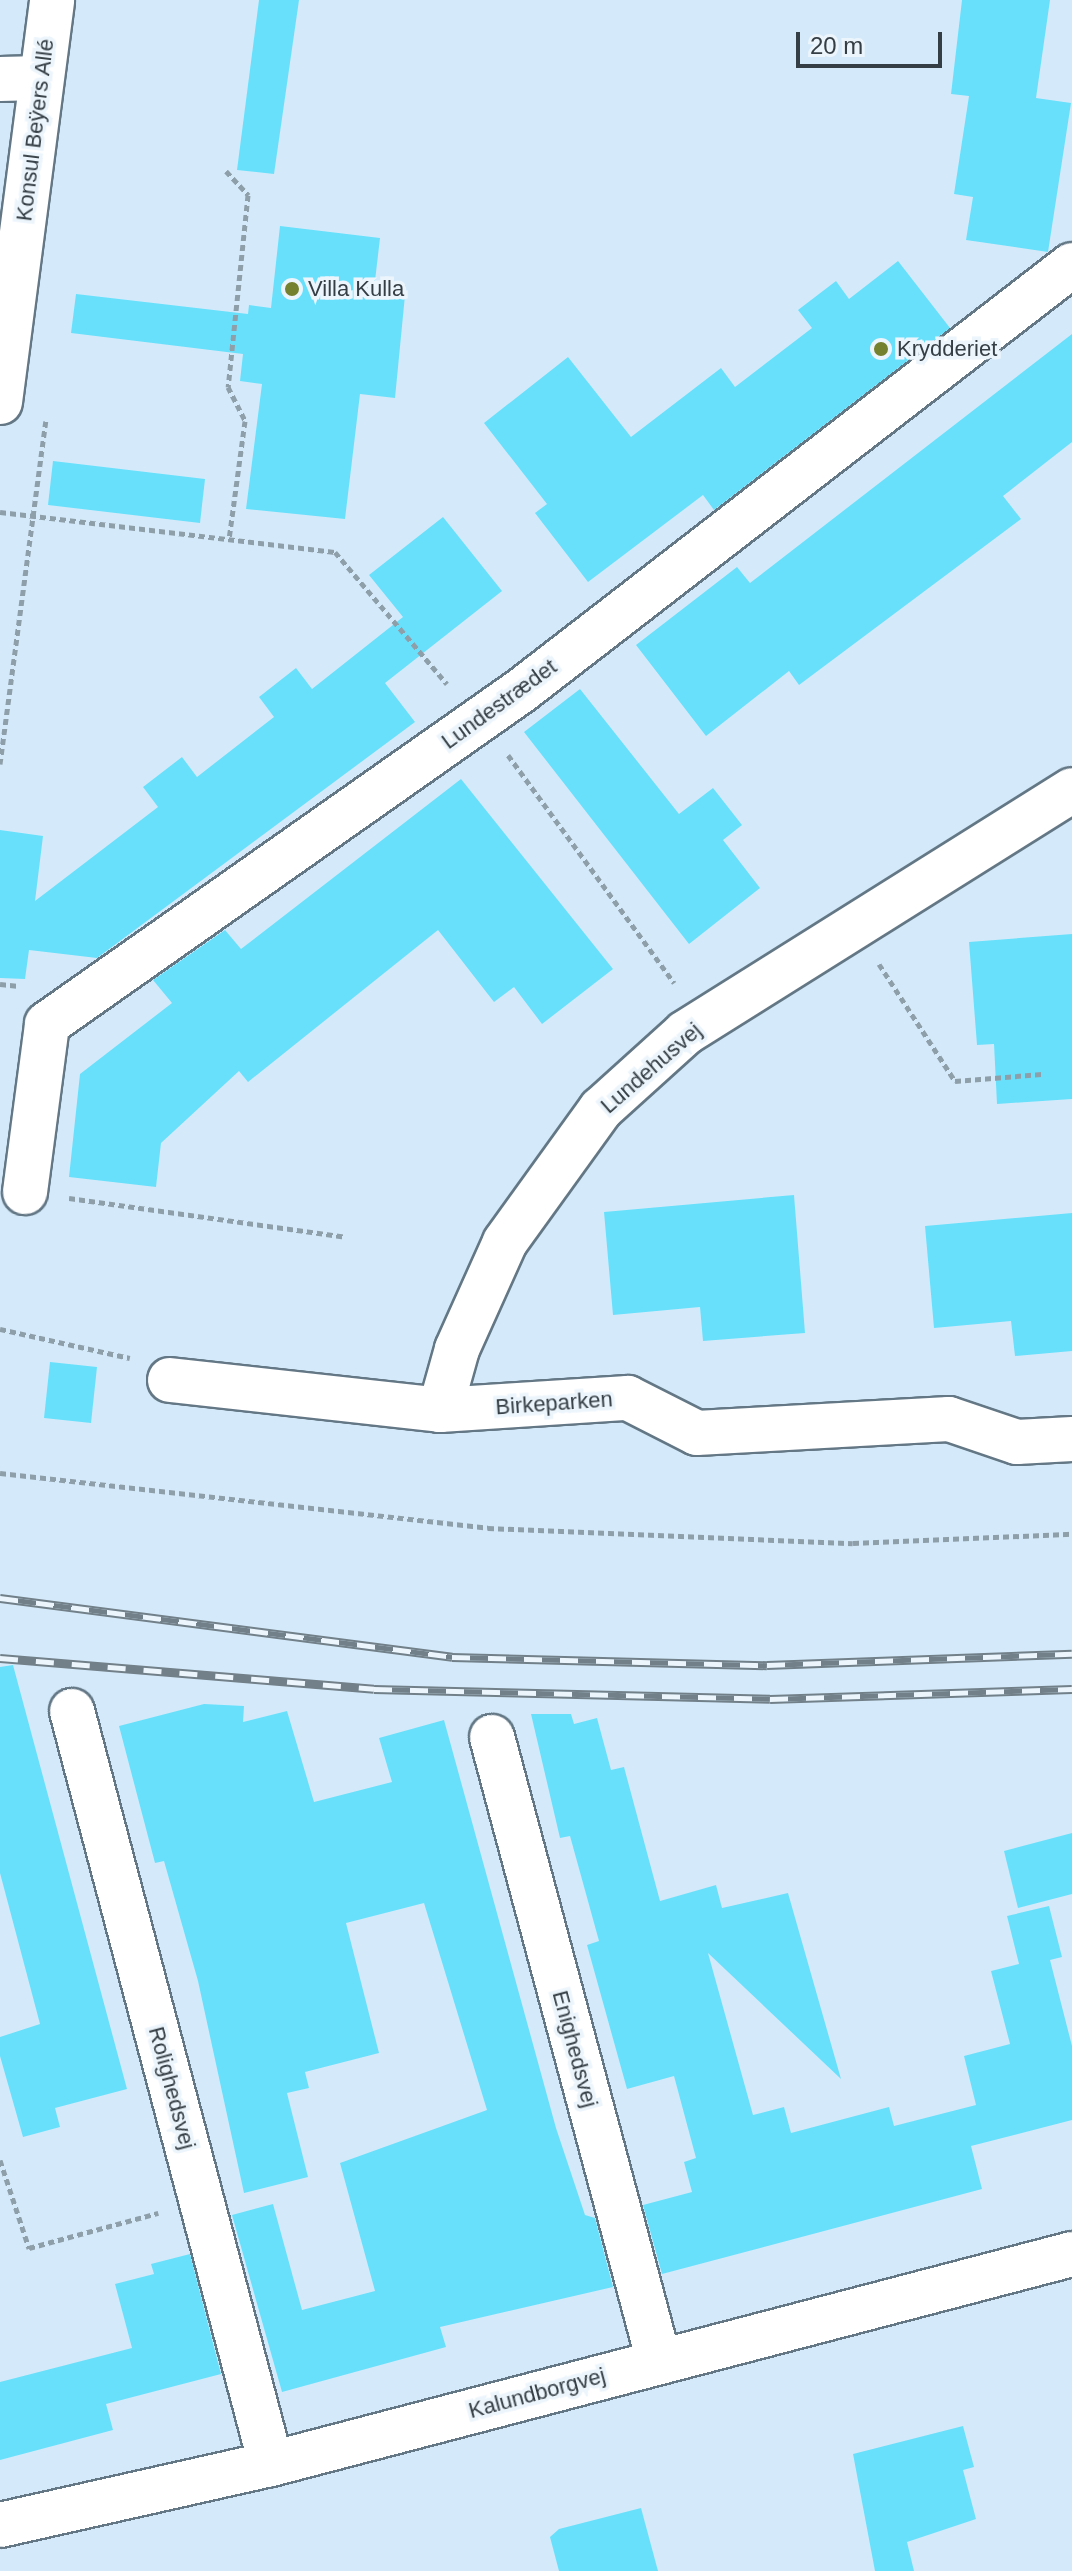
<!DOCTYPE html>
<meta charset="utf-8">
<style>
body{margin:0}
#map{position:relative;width:1072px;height:2571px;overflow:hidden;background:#d4eafa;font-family:Arial,sans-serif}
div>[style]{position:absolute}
.building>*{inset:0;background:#69e0fb}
.path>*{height:5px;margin-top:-2.5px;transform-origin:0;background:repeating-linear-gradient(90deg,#8f9faa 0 6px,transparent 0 10px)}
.roads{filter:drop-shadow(2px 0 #637785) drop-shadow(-2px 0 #637785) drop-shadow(0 2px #637785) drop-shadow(0 -2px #637785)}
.minor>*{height:44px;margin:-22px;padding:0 22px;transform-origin:22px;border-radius:22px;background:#fff}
.rail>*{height:9px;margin-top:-4.5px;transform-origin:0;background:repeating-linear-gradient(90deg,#ecf5fc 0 18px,#728089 0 36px);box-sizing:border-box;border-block:2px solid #728089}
.dots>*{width:22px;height:22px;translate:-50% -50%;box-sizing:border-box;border:4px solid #ecf5fc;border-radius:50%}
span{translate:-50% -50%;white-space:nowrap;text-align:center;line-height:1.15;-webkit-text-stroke:7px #ecf5fc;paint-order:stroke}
.street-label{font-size:22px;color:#353e44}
.poi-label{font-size:22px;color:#353e44}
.left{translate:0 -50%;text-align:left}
.scale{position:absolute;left:796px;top:32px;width:146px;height:36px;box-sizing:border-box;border:4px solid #353e44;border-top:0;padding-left:10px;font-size:24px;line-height:28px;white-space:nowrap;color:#353e44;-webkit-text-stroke:6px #ecf5fc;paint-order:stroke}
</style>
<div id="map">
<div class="building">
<div style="clip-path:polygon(259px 0,299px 0,274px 174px,237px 170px)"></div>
<div style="clip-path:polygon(962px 0,1050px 0,1036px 98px,1071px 103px,1048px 252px,966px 240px,973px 197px,954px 194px,969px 96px,951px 94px)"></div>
<div style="clip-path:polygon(280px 226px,380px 238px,375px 281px,406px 285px,395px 398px,360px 394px,345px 519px,246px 509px,262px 384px,240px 381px,243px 354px,71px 333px,76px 294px,248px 314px,249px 305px,271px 308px)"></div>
<div style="clip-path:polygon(898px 261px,950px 328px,714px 510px,703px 495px,588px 582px,535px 513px,547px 504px,484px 423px,568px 357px,631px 437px,721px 368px,735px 387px,812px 328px,798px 310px,836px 281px,849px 299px)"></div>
<div style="clip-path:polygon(1072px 334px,1072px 442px,1003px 496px,1021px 519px,799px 685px,789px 671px,706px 736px,636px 645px,737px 567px,750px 583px)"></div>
<div style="clip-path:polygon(53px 461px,205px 479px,200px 523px,48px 505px)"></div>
<div style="clip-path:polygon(443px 517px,502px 591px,385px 683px,415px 722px,97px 958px,29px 950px,25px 979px,0 978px,0 830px,43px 836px,35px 901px,158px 807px,143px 787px,182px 757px,197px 777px,274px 717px,259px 697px,296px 668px,312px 689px,403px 617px,369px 575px)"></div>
<div style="clip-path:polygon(580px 689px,679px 814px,713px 788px,742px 825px,723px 840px,760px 888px,689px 944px,524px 732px)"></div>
<div style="clip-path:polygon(461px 779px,613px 969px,542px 1024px,514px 987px,494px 1002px,438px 930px,248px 1082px,239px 1071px,161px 1143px,156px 1187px,69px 1177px,80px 1074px,172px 1003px,153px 980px,225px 930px,241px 949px)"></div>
<div style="clip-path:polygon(1072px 934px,1072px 1099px,997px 1104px,994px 1044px,977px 1045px,969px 942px)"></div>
<div style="clip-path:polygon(794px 1195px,805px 1333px,703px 1341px,700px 1307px,613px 1315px,604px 1212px)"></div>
<div style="clip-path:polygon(1072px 1213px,1072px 1351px,1015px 1356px,1011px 1321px,934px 1328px,925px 1226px)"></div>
<div style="clip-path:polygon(50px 1362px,97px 1367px,91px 1423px,44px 1418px)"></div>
<div style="clip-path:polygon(13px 1665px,127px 2089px,55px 2108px,60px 2127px,23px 2137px,0 2056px,0 2037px,40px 2024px,0 1873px,0 1667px)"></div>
<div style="clip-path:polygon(204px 1704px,244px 1706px,243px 1722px,287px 1711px,314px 1802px,392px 1782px,379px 1738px,444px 1720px,556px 2128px,585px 2215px,595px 2218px,613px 2287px,440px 2327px,446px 2347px,282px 2392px,232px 2215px,273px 2204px,302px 2310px,375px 2291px,340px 2163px,487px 2110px,424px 1903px,346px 1923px,379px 2053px,305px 2072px,309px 2088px,287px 2093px,308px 2177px,244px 2193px,198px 1981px,164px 1861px,155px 1863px,119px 1726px)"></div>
<div style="clip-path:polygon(531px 1714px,571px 1714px,574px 1724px,597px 1718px,611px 1770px,624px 1767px,660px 1901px,716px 1885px,722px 1908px,788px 1893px,841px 2079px,708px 1953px,753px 2115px,784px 2107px,791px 2133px,889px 2107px,894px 2126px,976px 2105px,964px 2056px,1010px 2044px,991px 1971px,1019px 1964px,1007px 1916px,1049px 1906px,1062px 1957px,1050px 1960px,1072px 2046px,1072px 2120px,971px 2146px,982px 2189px,662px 2274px,643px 2205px,692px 2192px,684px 2162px,696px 2158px,674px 2076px,627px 2089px,587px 1945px,599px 1941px,570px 1836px,560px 1838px)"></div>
<div style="clip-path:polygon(1072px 1833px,1072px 1894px,1018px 1908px,1004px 1851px)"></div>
<div style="clip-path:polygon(190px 2254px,221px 2374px,106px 2404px,113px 2430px,0 2460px,0 2382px,132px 2348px,115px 2284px,154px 2274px,151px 2264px)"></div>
<div style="clip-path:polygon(963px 2426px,974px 2467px,963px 2470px,976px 2519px,907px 2542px,914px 2571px,875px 2571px,853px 2454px)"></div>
<div style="clip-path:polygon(641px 2508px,658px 2571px,559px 2571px,550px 2537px,559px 2529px)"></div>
</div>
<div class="path">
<div style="left:226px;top:171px;width:33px;rotate:47deg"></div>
<div style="left:248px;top:195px;width:193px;rotate:95.9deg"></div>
<div style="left:228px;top:387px;width:38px;rotate:63deg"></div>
<div style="left:245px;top:421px;width:119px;rotate:97.7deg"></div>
<div style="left:0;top:512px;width:337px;rotate:6.8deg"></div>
<div style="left:335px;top:552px;width:173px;rotate:49.7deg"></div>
<div style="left:508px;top:755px;width:282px;rotate:53.9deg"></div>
<div style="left:0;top:764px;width:346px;rotate:-82.4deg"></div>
<div style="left:879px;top:964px;width:140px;rotate:57deg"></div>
<div style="left:955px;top:1081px;width:87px;rotate:-4.6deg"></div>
<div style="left:0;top:984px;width:19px;rotate:6deg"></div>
<div style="left:69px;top:1198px;width:279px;rotate:8deg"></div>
<div style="left:0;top:1329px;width:133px;rotate:12.6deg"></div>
<div style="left:0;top:1473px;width:491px;rotate:6.4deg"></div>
<div style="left:488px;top:1528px;width:365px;rotate:2.4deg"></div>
<div style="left:853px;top:1543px;width:219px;rotate:-2.4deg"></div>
<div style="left:0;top:2160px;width:93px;rotate:71.8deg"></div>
<div style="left:29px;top:2248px;width:134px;rotate:-15.2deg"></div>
</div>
<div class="roads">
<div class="minor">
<div style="left:0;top:79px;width:41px;rotate:-1.4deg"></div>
<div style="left:0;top:402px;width:405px;rotate:-82.6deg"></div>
<div style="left:25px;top:1192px;width:169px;rotate:-82.5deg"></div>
<div style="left:47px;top:1024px;width:581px;rotate:-35.11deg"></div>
<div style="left:522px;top:690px;width:695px;rotate:-37.69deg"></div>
<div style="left:170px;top:1380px;width:272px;rotate:6.3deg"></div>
<div style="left:440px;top:1410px;width:188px;rotate:-3.7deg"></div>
<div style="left:628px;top:1398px;width:77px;rotate:26.9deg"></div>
<div style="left:697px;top:1433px;width:252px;rotate:-3.2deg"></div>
<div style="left:949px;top:1419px;width:72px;rotate:18.7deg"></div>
<div style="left:1017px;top:1442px;width:55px;rotate:-3.1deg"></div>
<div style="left:440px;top:1410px;width:63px;rotate:-74.4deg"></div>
<div style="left:457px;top:1349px;width:117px;rotate:-65.8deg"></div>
<div style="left:505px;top:1242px;width:164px;rotate:-54.2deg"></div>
<div style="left:601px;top:1109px;width:113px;rotate:-42.1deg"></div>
<div style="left:685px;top:1033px;width:457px;rotate:-32.1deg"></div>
<div style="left:72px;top:1711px;width:779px;rotate:75.2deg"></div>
<div style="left:492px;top:1737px;width:646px;rotate:75.02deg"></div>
<div style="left:0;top:2525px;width:278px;rotate:-12.7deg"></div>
<div style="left:271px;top:2464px;width:828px;rotate:-14.69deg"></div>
</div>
</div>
<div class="rail">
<div style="left:0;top:1598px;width:456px;rotate:7.4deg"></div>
<div style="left:452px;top:1657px;width:315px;rotate:1.5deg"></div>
<div style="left:767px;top:1665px;width:305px;rotate:-2.1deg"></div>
<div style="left:0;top:1658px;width:375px;rotate:4.7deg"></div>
<div style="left:374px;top:1689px;width:396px;rotate:1.4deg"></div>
<div style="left:770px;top:1699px;width:302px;rotate:-1.9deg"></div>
</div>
<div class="dots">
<div style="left:292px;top:289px;background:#74812e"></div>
<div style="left:881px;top:349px;background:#74812e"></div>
</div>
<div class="street-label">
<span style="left:35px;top:130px;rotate:-83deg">Konsul Beÿers Allé</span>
<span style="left:499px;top:704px;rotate:-36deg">Lundestrædet</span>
<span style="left:651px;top:1068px;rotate:-41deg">Lundehusvej</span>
<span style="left:554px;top:1403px;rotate:-4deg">Birkeparken</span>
<span style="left:575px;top:2049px;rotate:75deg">Enighedsvej</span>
<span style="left:172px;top:2088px;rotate:75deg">Rolighedsvej</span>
<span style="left:537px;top:2393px;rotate:-15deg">Kalundborgvej</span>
</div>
<div class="poi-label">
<span class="left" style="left:308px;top:289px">Villa Kulla</span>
<span class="left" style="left:897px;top:349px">Krydderiet</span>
</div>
<div class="scale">20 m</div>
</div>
